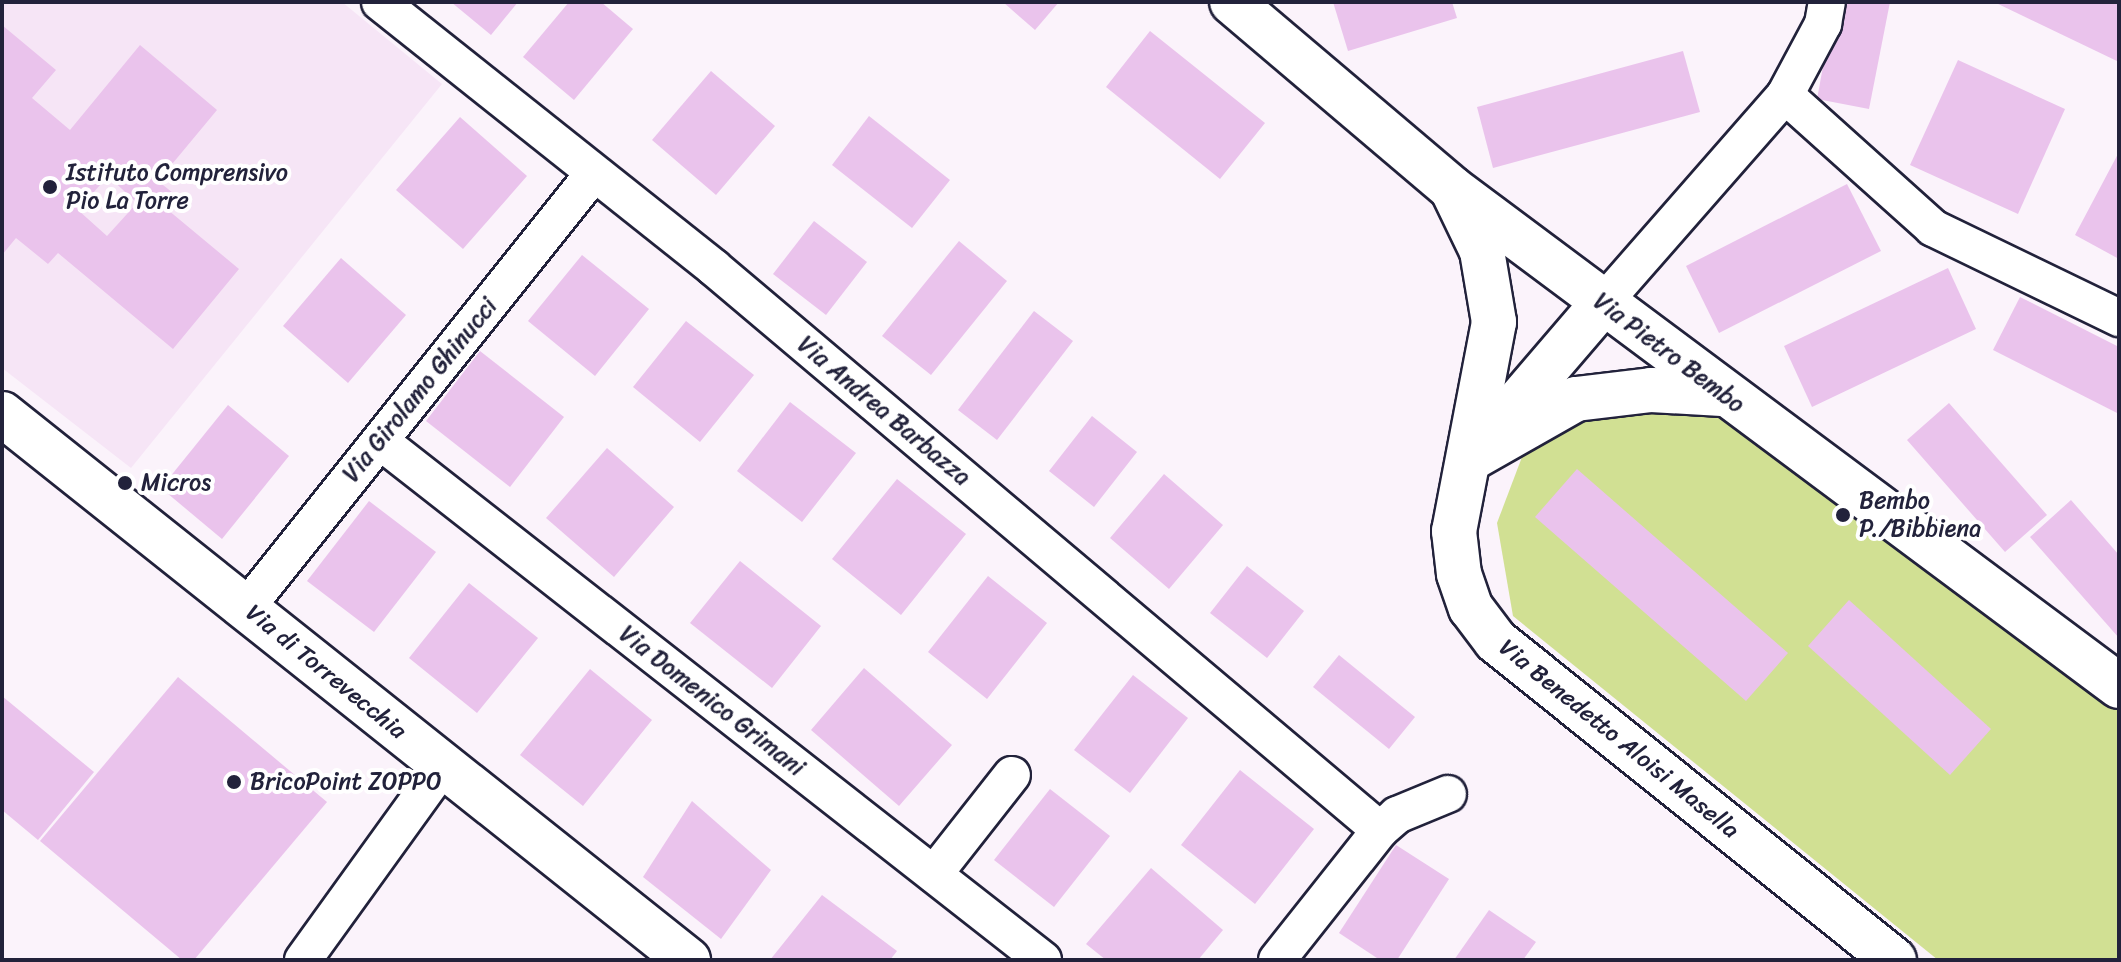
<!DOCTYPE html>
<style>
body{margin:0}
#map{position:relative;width:2121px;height:962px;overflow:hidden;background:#fbf3fb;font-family:Sriracha,sans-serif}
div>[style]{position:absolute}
.built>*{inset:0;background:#f6e5f6}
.green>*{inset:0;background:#d1e093}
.building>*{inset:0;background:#eac3ec}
.roads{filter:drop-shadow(2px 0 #22223b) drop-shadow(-2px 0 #22223b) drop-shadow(0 2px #22223b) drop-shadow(0 -2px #22223b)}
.street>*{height:36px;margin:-18px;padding:0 18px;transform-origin:18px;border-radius:18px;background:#fff}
.secondary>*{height:44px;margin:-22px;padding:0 22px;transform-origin:22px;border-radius:22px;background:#fff}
.dots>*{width:22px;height:22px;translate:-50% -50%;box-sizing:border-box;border:4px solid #fff;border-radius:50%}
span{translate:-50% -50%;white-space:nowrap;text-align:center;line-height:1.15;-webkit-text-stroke:8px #fff;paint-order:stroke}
.poi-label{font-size:24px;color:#22223b}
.left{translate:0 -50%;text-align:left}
.street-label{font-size:24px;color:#22223b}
.frame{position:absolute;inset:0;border:4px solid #22223b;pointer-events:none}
</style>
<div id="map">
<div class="built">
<div style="clip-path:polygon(2px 2px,342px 2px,442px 84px,131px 468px,2px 368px)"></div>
</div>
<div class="green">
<div style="clip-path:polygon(1726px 406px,2119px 706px,2119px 960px,1938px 960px,1513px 616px,1497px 523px,1522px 457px,1552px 421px,1591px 410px)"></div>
</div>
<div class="building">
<div style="clip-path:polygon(451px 2px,518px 2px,491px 35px)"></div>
<div style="clip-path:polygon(569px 2px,601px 2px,633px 29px,574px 100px,523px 57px)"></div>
<div style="clip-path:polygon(1003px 2px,1059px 2px,1035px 30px)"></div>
<div style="clip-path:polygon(1333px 2px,1452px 2px,1457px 18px,1348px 51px)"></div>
<div style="clip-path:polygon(1835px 2px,1890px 2px,1869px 109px,1817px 99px)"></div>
<div style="clip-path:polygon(1994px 2px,2119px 4px,2119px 62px)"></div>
<div style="clip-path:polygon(evenodd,2px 25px,56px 70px,32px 98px,70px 130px,140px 45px,217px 110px,158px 181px,173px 193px,162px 205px,239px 269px,173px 349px,58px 253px,48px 264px,16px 238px,2px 255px,2px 25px,108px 176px,137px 203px,107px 236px,78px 210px,108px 176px)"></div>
<div style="clip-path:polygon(1150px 31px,1265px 123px,1220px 179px,1106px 87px)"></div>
<div style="clip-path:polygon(1683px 51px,1700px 112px,1493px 168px,1477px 107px)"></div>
<div style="clip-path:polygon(1958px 60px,2065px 109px,2018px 214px,1910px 165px)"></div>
<div style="clip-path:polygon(711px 71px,775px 126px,716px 195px,652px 140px)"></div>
<div style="clip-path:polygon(869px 116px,950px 180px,912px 228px,832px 165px)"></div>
<div style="clip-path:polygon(460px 117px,527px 176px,463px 249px,396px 190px)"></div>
<div style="clip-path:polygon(2119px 152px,2119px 259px,2075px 235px)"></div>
<div style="clip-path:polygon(1847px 184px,1881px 251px,1719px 333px,1686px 266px)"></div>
<div style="clip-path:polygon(814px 221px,867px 262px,826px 315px,773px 274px)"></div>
<div style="clip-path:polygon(959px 241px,1007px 281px,931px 375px,882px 336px)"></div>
<div style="clip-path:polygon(582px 255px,649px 309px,595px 376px,528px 321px)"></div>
<div style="clip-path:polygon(341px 258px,406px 315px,348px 383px,283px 326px)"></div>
<div style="clip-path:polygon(1948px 268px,1976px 329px,1812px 407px,1784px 346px)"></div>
<div style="clip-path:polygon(2020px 297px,2119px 347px,2119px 414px,1993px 350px)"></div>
<div style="clip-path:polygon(1034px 311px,1073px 341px,997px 440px,958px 410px)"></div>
<div style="clip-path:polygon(686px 321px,754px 375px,700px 442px,633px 387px)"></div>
<div style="clip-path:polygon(480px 351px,564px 417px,510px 487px,426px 421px)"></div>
<div style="clip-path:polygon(790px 402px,856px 453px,802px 522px,737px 471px)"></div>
<div style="clip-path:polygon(1949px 403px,2047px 515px,2005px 552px,1907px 440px)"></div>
<div style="clip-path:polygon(228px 405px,289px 456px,222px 539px,161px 488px)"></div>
<div style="clip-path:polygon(1092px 416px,1137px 452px,1094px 507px,1049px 471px)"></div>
<div style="clip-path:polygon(607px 448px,674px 507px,614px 577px,546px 518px)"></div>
<div style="clip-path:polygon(1577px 469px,1788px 653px,1746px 701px,1535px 517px)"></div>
<div style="clip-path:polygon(1164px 474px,1223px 525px,1169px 589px,1110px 538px)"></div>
<div style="clip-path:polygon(897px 479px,966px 534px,901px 615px,832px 559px)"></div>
<div style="clip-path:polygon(2071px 500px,2119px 555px,2119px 638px,2030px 537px)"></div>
<div style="clip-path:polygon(369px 501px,436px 552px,374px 632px,307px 581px)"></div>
<div style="clip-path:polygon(740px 561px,821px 626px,772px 688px,690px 623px)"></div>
<div style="clip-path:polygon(1247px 566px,1304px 611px,1267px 658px,1210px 613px)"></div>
<div style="clip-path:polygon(988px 576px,1047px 623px,987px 699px,928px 652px)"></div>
<div style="clip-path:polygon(469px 583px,538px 638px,477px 713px,409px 658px)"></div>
<div style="clip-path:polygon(1849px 600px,1991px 729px,1950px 775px,1808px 646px)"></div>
<div style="clip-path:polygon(1339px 655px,1415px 717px,1389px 749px,1313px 687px)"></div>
<div style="clip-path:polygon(864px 668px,952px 745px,899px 806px,811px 730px)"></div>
<div style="clip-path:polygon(590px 669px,652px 720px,583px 806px,520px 755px)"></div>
<div style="clip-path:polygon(1133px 675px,1188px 718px,1130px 793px,1074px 750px)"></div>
<div style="clip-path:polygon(178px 677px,327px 802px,194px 960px,182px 960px,40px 841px)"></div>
<div style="clip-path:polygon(2px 696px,94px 772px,38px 840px,2px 810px)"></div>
<div style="clip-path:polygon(1240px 770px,1314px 829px,1255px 904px,1181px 845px)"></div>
<div style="clip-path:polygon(1050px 789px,1110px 836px,1054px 907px,994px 860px)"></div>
<div style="clip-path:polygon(692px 801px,771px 870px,721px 939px,643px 877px)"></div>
<div style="clip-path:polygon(1396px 845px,1449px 879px,1397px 960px,1380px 960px,1339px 933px)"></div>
<div style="clip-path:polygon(1151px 868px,1223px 930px,1198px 960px,1106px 960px,1086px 944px)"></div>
<div style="clip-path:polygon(822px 895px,897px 951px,890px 960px,770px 960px)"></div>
<div style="clip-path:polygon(1489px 910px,1536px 942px,1523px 960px,1454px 960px)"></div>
</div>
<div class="roads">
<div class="street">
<div style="left:380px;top:2px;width:426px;rotate:38.5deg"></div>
<div style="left:713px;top:267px;width:873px;rotate:40.17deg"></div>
<div style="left:1785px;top:95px;width:199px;rotate:41.9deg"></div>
<div style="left:1933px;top:228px;width:207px;rotate:25.8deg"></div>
<div style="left:1603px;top:303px;width:276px;rotate:-48.8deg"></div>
<div style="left:1785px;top:95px;width:81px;rotate:-61.8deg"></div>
<div style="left:1823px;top:24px;width:22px;rotate:-80deg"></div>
<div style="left:380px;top:441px;width:842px;rotate:38.05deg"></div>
<div style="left:246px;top:608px;width:557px;rotate:-51.34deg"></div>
<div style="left:934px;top:874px;width:126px;rotate:-51.8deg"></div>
<div style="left:303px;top:960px;width:238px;rotate:-54.2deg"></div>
<div style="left:1277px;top:960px;width:166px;rotate:-51.6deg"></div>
<div style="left:1380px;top:830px;width:23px;rotate:-41deg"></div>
<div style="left:1397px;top:815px;width:55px;rotate:-22.4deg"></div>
</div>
<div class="secondary">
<div style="left:1232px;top:2px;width:287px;rotate:40.3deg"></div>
<div style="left:1451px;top:188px;width:833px;rotate:36.7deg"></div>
<div style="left:1454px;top:193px;width:64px;rotate:64.2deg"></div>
<div style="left:1482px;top:251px;width:72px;rotate:80.4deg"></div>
<div style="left:1494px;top:322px;width:213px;rotate:100.8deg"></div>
<div style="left:1454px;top:531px;width:43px;rotate:83.4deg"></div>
<div style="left:1459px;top:574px;width:36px;rotate:71deg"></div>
<div style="left:1471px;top:608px;width:41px;rotate:52.9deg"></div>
<div style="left:1496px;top:641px;width:510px;rotate:38.71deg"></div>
<div style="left:2px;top:414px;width:877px;rotate:38.52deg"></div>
<div style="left:1489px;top:436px;width:175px;rotate:-49.4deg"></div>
<div style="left:1470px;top:459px;width:122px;rotate:-29.5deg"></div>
<div style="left:1576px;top:399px;width:76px;rotate:-6.8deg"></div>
<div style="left:1651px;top:390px;width:71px;rotate:3.2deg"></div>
</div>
</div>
<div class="dots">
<div style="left:50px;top:187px;background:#22223b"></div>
<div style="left:125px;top:483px;background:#22223b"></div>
<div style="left:1843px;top:515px;background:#22223b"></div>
<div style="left:234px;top:782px;background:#22223b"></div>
</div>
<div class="poi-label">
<span class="left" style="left:66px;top:187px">Istituto Comprensivo<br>Pio La Torre</span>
<span class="left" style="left:141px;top:483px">Micros</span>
<span class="left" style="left:1859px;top:515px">Bembo<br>P./Bibbiena</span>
<span class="left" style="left:250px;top:782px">BricoPoint ZOPPO</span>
</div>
<div class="street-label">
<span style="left:1669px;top:353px;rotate:37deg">Via Pietro Bembo</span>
<span style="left:420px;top:390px;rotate:-51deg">Via Girolamo Ghinucci</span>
<span style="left:884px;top:411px;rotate:40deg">Via Andrea Barbazza</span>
<span style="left:326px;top:672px;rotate:39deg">Via di Torrevecchia</span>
<span style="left:712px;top:701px;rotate:38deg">Via Domenico Grimani</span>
<span style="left:1619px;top:739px;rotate:39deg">Via Benedetto Aloisi Masella</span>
</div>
<div class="frame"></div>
</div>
